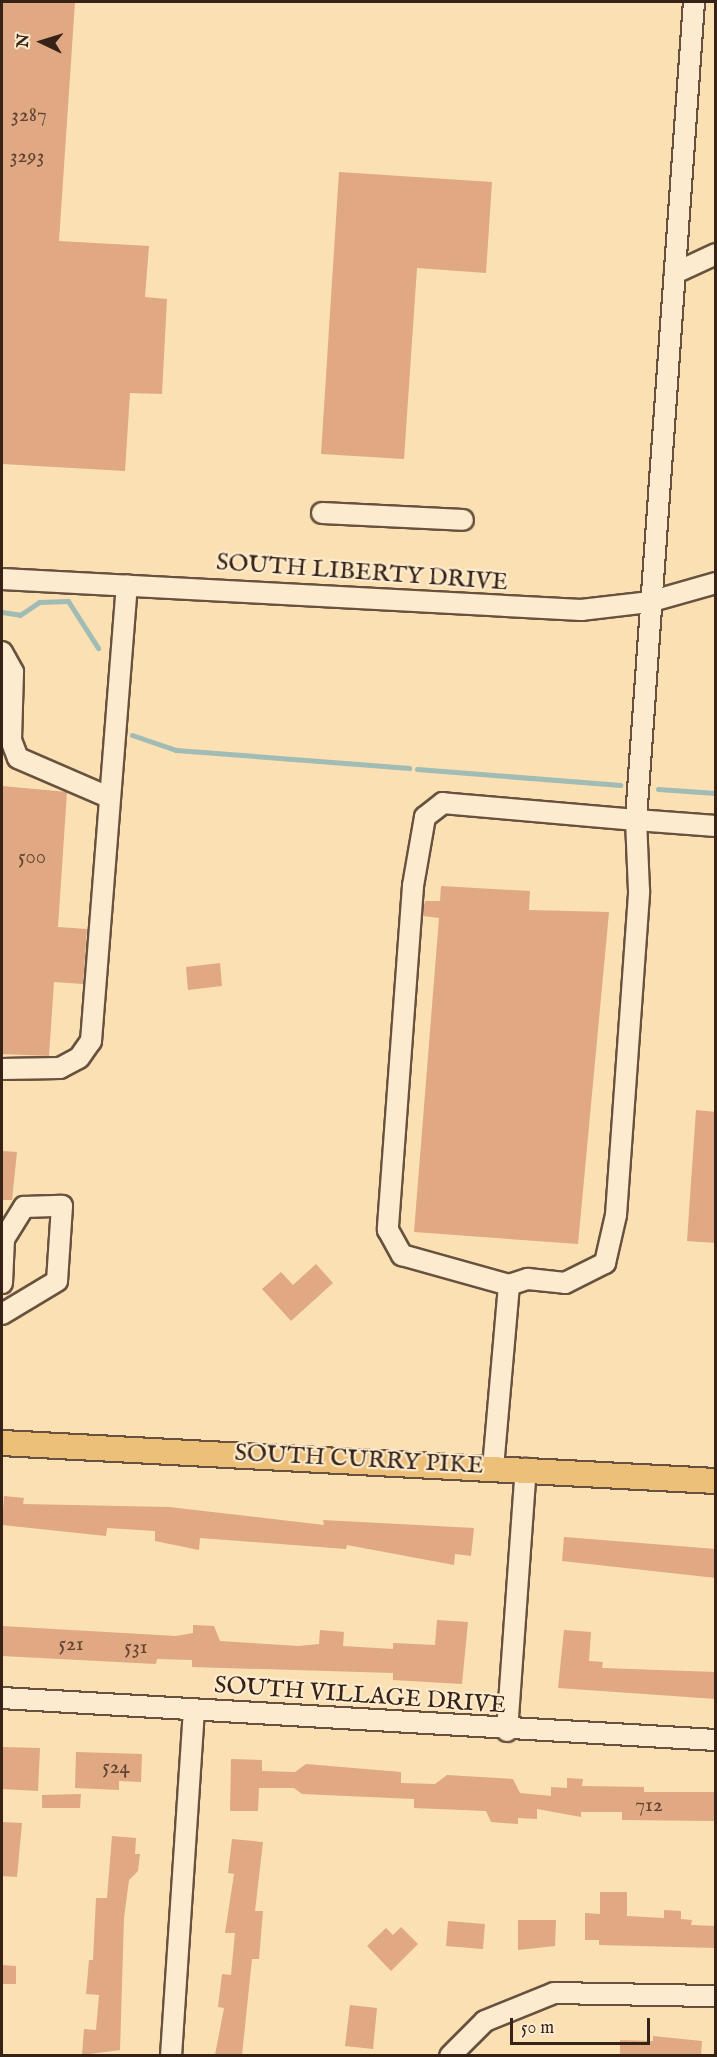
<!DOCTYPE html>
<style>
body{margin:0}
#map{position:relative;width:717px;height:2057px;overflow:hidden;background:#fae0b3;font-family:"IM FELL English",serif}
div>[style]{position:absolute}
.stream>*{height:5px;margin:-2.5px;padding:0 2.5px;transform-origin:2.5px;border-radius:2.5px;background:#a1bbb5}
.building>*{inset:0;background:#e0a883}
.roads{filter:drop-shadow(2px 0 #68523f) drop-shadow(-2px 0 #68523f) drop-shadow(0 2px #68523f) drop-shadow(0 -2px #68523f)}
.minor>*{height:20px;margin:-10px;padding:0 10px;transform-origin:10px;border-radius:10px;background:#fcebce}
.major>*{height:24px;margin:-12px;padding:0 12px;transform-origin:12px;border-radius:12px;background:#edc07a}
span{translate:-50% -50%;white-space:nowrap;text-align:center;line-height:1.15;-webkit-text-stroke:4.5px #fcebce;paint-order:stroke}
.number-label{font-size:21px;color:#614433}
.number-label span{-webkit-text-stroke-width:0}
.street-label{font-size:24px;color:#372218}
.frame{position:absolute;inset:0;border:3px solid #372218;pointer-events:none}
.north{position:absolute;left:12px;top:12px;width:60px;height:60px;-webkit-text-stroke:4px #fcebce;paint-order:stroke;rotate:274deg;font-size:16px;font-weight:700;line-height:24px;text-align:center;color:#372218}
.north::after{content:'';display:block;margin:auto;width:21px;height:27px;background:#372218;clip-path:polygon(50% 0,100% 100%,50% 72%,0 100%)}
.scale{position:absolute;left:510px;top:2018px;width:140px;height:27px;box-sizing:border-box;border:3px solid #372218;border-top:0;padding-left:8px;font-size:18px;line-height:21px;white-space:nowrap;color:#372218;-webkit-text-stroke:4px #fcebce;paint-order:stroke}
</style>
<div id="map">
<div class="stream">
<div style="left:2px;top:612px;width:18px;rotate:9deg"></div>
<div style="left:20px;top:615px;width:23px;rotate:-34deg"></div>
<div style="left:39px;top:602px;width:29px;rotate:-2deg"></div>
<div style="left:68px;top:601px;width:56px;rotate:57.4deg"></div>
<div style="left:132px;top:735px;width:46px;rotate:18.8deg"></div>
<div style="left:176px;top:750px;width:234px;rotate:4.4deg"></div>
<div style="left:417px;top:769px;width:204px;rotate:4.5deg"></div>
<div style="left:658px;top:789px;width:58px;rotate:3.9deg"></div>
</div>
<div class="building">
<div style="clip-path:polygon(2px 2px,75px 2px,59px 241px,149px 246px,145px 297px,167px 299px,162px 394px,130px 393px,125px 471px,2px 464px)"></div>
<div style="clip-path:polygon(339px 172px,492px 182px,486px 273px,417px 268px,404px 459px,321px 454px)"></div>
<div style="clip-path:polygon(2px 786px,67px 792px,58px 927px,87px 929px,83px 984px,54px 982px,49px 1056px,2px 1054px)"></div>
<div style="clip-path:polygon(441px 886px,530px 891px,529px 910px,609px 912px,578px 1244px,414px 1232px,439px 918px,423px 916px,423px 910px,425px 901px,440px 901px)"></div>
<div style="clip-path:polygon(220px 963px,222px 986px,188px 990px,186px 967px)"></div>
<div style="clip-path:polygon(696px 1110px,716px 1112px,716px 1243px,687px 1241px)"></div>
<div style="clip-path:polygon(2px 1151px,17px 1152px,12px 1200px,2px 1200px)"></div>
<div style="clip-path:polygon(316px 1264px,333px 1283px,291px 1321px,262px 1289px,281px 1272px,293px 1285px)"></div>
<div style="clip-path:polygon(4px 1496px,24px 1498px,23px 1504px,169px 1507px,324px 1525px,323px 1520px,474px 1528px,471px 1556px,455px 1554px,454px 1565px,347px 1545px,346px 1549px,200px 1538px,199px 1550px,155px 1541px,155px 1531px,107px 1528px,106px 1536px,2px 1525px)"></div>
<div style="clip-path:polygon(564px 1537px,716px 1549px,716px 1578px,562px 1561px)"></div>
<div style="clip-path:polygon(437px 1620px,468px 1622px,462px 1684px,393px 1680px,393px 1673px,192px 1667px,192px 1660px,157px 1659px,156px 1664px,2px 1656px,2px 1626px,176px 1636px,193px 1633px,193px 1625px,214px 1626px,220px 1641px,299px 1646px,319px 1644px,320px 1630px,344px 1632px,343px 1646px,393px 1649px,393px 1643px,435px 1645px)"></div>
<div style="clip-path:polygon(564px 1630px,591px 1632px,589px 1661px,603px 1662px,602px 1668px,716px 1672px,716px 1699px,558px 1688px)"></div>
<div style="clip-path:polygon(2px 1747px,40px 1748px,38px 1791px,2px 1789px)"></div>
<div style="clip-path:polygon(76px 1752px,142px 1754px,141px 1782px,119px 1781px,119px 1790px,75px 1788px)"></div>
<div style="clip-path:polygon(231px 1759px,262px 1760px,262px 1771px,295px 1772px,306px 1764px,401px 1772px,401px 1783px,435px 1784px,447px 1775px,513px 1779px,520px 1793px,551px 1796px,551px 1787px,567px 1788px,567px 1778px,583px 1779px,582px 1786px,644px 1787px,644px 1792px,716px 1792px,716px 1821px,622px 1820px,622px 1812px,581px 1812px,581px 1817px,537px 1809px,537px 1819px,518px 1818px,518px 1824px,491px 1822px,486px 1811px,414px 1808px,414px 1799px,302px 1794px,294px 1788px,259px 1788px,258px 1811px,230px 1811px)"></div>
<div style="clip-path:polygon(81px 1794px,80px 1808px,42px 1808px,42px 1795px)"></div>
<div style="clip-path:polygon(2px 1822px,22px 1823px,17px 1877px,2px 1876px)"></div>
<div style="clip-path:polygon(112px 1836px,136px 1838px,135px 1854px,140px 1854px,138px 1871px,129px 1880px,124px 1918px,120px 2050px,82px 2055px,84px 2029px,96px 2030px,99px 1995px,86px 1994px,89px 1960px,93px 1960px,96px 1898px,107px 1898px)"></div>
<div style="clip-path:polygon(232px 1839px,263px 1842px,255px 1911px,263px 1911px,259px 1959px,252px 1959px,242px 2055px,215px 2055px,224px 2008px,218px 2007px,222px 1974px,231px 1975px,235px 1933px,225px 1933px,234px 1874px,228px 1873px)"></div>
<div style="clip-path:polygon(600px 1892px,627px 1892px,627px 1916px,664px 1918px,664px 1910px,681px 1911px,681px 1919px,692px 1920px,691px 1925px,716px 1926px,716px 1948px,599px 1945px,599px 1940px,585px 1940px,585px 1913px,600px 1914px)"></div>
<div style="clip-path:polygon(518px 1920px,556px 1920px,555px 1946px,518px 1950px)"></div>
<div style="clip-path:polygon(448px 1921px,485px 1924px,483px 1949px,446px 1946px)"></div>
<div style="clip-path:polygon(401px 1927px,418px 1944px,391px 1971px,367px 1946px,386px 1928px,393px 1935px)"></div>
<div style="clip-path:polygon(2px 1965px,16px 1966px,16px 1984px,2px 1984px)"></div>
<div style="clip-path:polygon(350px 2005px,377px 2008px,373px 2049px,345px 2046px)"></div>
<div style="clip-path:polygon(653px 2036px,702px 2041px,701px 2055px,620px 2055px,620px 2040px,653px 2041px)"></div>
</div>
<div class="roads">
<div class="minor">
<div style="left:694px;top:2px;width:820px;rotate:94.06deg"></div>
<div style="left:636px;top:820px;width:80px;rotate:4.3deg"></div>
<div style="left:675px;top:273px;width:45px;rotate:-24.9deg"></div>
<div style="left:322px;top:513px;width:141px;rotate:2.8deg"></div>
<div style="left:2px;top:579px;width:580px;rotate:3.06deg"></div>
<div style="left:581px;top:610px;width:68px;rotate:-6.7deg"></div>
<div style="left:649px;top:602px;width:70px;rotate:-15.8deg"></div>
<div style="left:2px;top:652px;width:23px;rotate:61deg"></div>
<div style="left:13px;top:672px;width:68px;rotate:91.7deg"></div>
<div style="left:11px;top:740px;width:19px;rotate:69deg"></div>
<div style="left:18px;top:758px;width:98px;rotate:23.4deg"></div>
<div style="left:2px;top:1069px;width:58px;rotate:-1deg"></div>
<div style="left:60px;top:1068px;width:21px;rotate:-28deg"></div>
<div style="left:79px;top:1058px;width:21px;rotate:-55deg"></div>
<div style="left:91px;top:1041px;width:457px;rotate:-85.5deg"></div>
<div style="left:2px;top:1283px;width:44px;rotate:-87.4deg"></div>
<div style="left:4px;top:1239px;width:38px;rotate:-58deg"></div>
<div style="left:24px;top:1207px;width:38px;rotate:-2deg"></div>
<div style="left:62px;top:1206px;width:75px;rotate:93.8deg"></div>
<div style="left:57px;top:1281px;width:64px;rotate:149deg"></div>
<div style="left:493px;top:1468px;width:184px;rotate:-85deg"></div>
<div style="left:509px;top:1285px;width:20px;rotate:-18deg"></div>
<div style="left:528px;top:1279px;width:37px;rotate:6deg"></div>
<div style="left:565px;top:1283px;width:45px;rotate:-26.6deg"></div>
<div style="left:605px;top:1263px;width:49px;rotate:-77.1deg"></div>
<div style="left:616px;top:1215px;width:325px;rotate:-85.9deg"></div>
<div style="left:639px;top:891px;width:71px;rotate:-92.4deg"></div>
<div style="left:636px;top:820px;width:194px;rotate:-175deg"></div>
<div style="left:443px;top:803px;width:23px;rotate:142deg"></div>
<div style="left:425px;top:817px;width:70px;rotate:99.9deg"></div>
<div style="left:413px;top:886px;width:345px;rotate:94.2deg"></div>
<div style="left:388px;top:1230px;width:29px;rotate:61deg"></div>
<div style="left:402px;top:1255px;width:111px;rotate:15.7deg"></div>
<div style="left:2px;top:1698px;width:715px;rotate:3.37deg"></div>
<div style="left:507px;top:1731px;width:263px;rotate:-85.9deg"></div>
<div style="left:171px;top:2056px;width:347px;rotate:-86.2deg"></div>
<div style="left:450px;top:2056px;width:49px;rotate:-45deg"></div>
<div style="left:485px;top:2021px;width:74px;rotate:-22.1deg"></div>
<div style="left:554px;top:1993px;width:162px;rotate:1.1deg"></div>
</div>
<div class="major">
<div style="left:2px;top:1443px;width:715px;rotate:3.05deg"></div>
</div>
</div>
<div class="number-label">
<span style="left:29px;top:116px">3287</span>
<span style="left:27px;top:157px">3293</span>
<span style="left:32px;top:858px">500</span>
<span style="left:71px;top:1645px">521</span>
<span style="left:136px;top:1648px">531</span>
<span style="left:116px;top:1768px">524</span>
<span style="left:649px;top:1806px">712</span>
</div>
<div class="street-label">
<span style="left:362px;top:573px;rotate:4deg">SOUTH LIBERTY DRIVE</span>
<span style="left:359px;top:1460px;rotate:3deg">SOUTH CURRY PIKE</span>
<span style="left:360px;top:1696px;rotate:4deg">SOUTH VILLAGE DRIVE</span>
</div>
<div class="frame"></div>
<div class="north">N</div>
<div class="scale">50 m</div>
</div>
